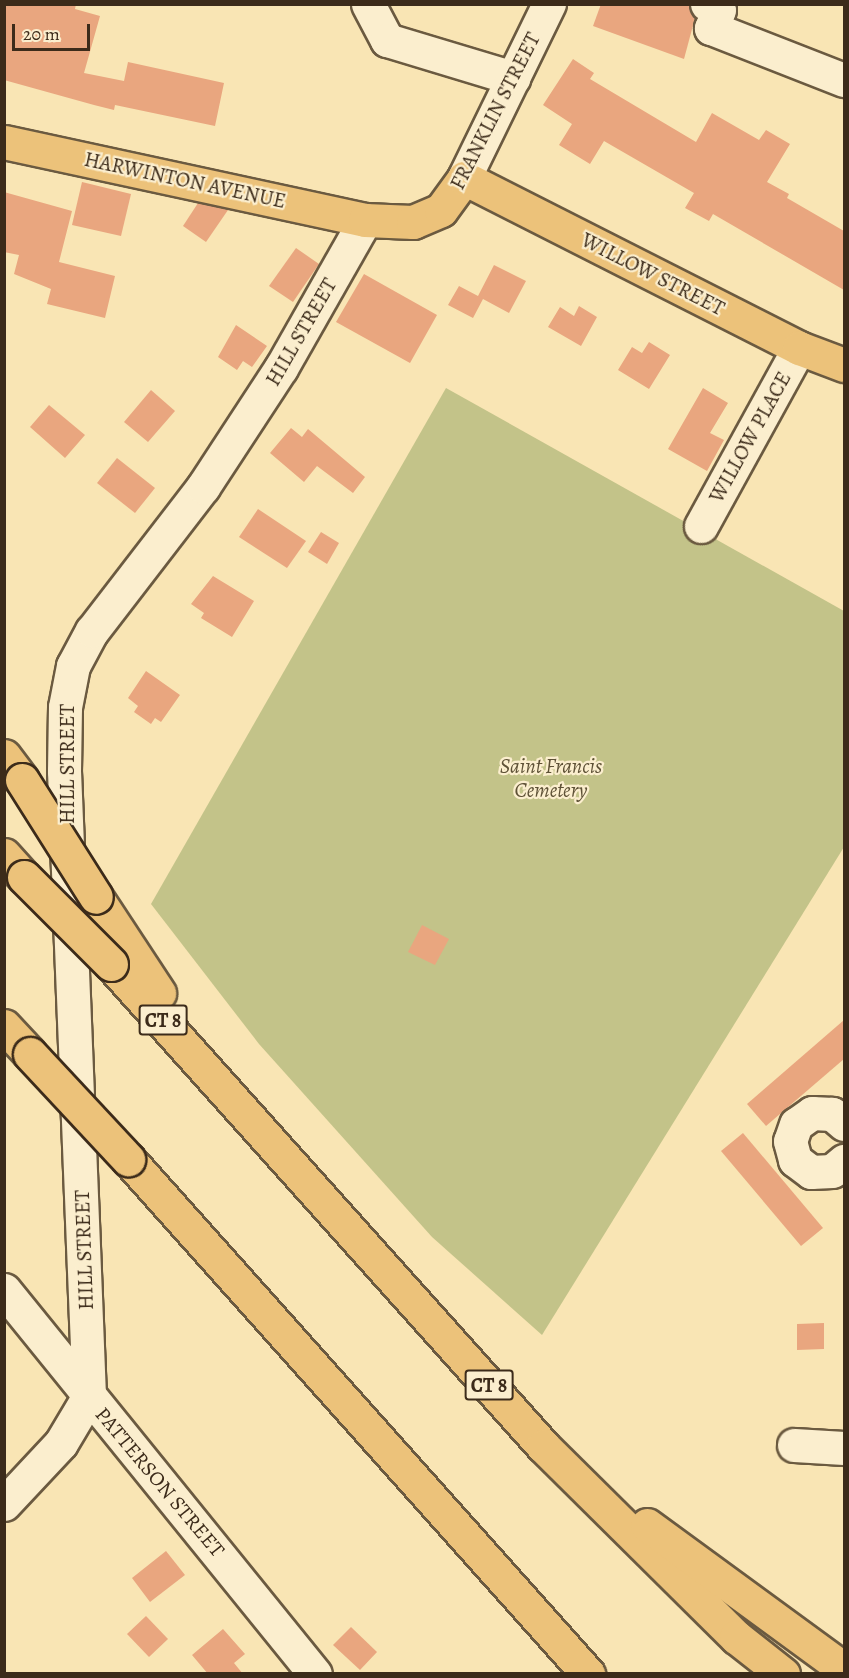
<!DOCTYPE html>
<style>
body{margin:0}
#map{position:relative;width:849px;height:1678px;overflow:hidden;background:#f9e5b4;font-family:Alegreya,serif}
div>[style]{position:absolute}
.green>*{inset:0;background:#c3c389}
.building>*{inset:0;background:#e9a67f}
.roads{filter:drop-shadow(2px 0 #6b5a40) drop-shadow(-2px 0 #6b5a40) drop-shadow(0 2px #6b5a40) drop-shadow(0 -2px #6b5a40)}
.minor>*{height:33px;margin:-16.5px;padding:0 16.5px;transform-origin:16.5px;border-radius:16.5px;background:#fbeece}
.major>*{height:33px;margin:-16.5px;padding:0 16.5px;transform-origin:16.5px;border-radius:16.5px;background:#ecc27a}
.highway>*{height:33px;margin:-16.5px;padding:0 16.5px;transform-origin:16.5px;border-radius:16.5px;background:#ecc27a}
.bridges{filter:drop-shadow(2px 0 #3c2b1a) drop-shadow(-2px 0 #3c2b1a) drop-shadow(0 2px #3c2b1a) drop-shadow(0 -2px #3c2b1a)}
.highway-bridge>*{height:33px;margin:-16.5px;padding:0 16.5px;transform-origin:16.5px;border-radius:16.5px;background:#ecc27a}
span{translate:-50% -50%;white-space:nowrap;text-align:center;line-height:1.15;-webkit-text-stroke:4.5px #fbeece;paint-order:stroke}
.shield-label span{padding:2px 4px;background:#fbeece;border:2px solid;border-radius:4px;-webkit-text-stroke-width:0}
.shield-label{font-size:20px;color:#3c2b1a;font-weight:700}
.street-label{font-size:21px;color:#3c2b1a}
.park-label{font-size:21px;color:#5e5136;font-style:italic}
.frame{position:absolute;inset:0;border:6px solid #3c2b1a;pointer-events:none}
.scale{position:absolute;left:12px;top:24px;width:78px;height:27px;box-sizing:border-box;border:3px solid #3c2b1a;border-top:0;padding-left:8px;font-size:18px;line-height:21px;white-space:nowrap;color:#3c2b1a;-webkit-text-stroke:4px #fbeece;paint-order:stroke}
</style>
<div id="map">
<div class="green">
<div style="clip-path:polygon(446px 388px,844px 611px,844px 847px,542px 1335px,432px 1237px,259px 1044px,151px 904px)"></div>
</div>
<div class="building">
<div style="clip-path:polygon(4px 4px,76px 4px,75px 9px,100px 16px,84px 73px,124px 81px,128px 62px,224px 83px,215px 126px,115px 105px,114px 110px,94px 105px,4px 80px)"></div>
<div style="clip-path:polygon(601px 4px,688px 4px,695px 18px,684px 59px,593px 26px)"></div>
<div style="clip-path:polygon(573px 59px,594px 73px,590px 79px,696px 142px,712px 113px,759px 140px,766px 130px,790px 144px,767px 182px,789px 194px,787px 198px,844px 231px,844px 290px,713px 214px,709px 221px,685px 208px,694px 193px,604px 141px,590px 164px,559px 145px,572px 124px,543px 105px)"></div>
<div style="clip-path:polygon(82px 182px,131px 194px,121px 236px,72px 225px)"></div>
<div style="clip-path:polygon(4px 192px,72px 211px,59px 262px,115px 276px,105px 318px,47px 304px,51px 289px,14px 274px,19px 255px,4px 252px)"></div>
<div style="clip-path:polygon(198px 203px,228px 210px,206px 242px,183px 226px)"></div>
<div style="clip-path:polygon(296px 248px,319px 264px,293px 302px,269px 286px)"></div>
<div style="clip-path:polygon(494px 265px,526px 281px,509px 313px,483px 299px,473px 318px,448px 305px,459px 286px,478px 296px)"></div>
<div style="clip-path:polygon(364px 274px,437px 315px,410px 363px,336px 322px)"></div>
<div style="clip-path:polygon(579px 306px,597px 317px,581px 346px,548px 327px,560px 307px,574px 316px)"></div>
<div style="clip-path:polygon(236px 325px,267px 346px,252px 367px,243px 361px,237px 370px,218px 357px)"></div>
<div style="clip-path:polygon(649px 342px,670px 355px,649px 389px,618px 370px,632px 347px,642px 353px)"></div>
<div style="clip-path:polygon(703px 388px,728px 403px,710px 433px,724px 440px,707px 471px,668px 449px)"></div>
<div style="clip-path:polygon(151px 390px,175px 411px,148px 442px,124px 422px)"></div>
<div style="clip-path:polygon(49px 405px,85px 435px,65px 458px,30px 427px)"></div>
<div style="clip-path:polygon(291px 428px,302px 437px,308px 429px,365px 477px,353px 493px,317px 466px,304px 482px,270px 453px)"></div>
<div style="clip-path:polygon(117px 458px,155px 488px,135px 513px,97px 483px)"></div>
<div style="clip-path:polygon(258px 509px,306px 541px,287px 568px,239px 537px)"></div>
<div style="clip-path:polygon(321px 532px,339px 543px,327px 564px,308px 552px)"></div>
<div style="clip-path:polygon(213px 576px,254px 601px,232px 637px,201px 618px,204px 613px,191px 604px)"></div>
<div style="clip-path:polygon(146px 671px,180px 695px,161px 722px,155px 718px,151px 724px,134px 712px,138px 706px,128px 698px)"></div>
<div style="clip-path:polygon(422px 925px,449px 939px,435px 965px,408px 952px)"></div>
<div style="clip-path:polygon(844px 1020px,844px 1059px,766px 1126px,747px 1104px)"></div>
<div style="clip-path:polygon(743px 1133px,823px 1228px,801px 1246px,721px 1151px)"></div>
<div style="clip-path:polygon(824px 1323px,824px 1349px,797px 1350px,797px 1324px)"></div>
<div style="clip-path:polygon(166px 1551px,185px 1575px,150px 1602px,132px 1578px)"></div>
<div style="clip-path:polygon(146px 1616px,168px 1639px,149px 1657px,127px 1634px)"></div>
<div style="clip-path:polygon(351px 1627px,377px 1652px,360px 1670px,333px 1645px)"></div>
<div style="clip-path:polygon(223px 1629px,245px 1654px,234px 1663px,243px 1674px,208px 1674px,192px 1655px)"></div>
</div>
<div class="roads">
<div class="minor">
<div style="left:368px;top:4px;width:41px;rotate:62.2deg"></div>
<div style="left:387px;top:40px;width:132px;rotate:16.8deg"></div>
<div style="left:707px;top:4px;width:13px;rotate:27deg"></div>
<div style="left:719px;top:10px;width:20px;rotate:114deg"></div>
<div style="left:711px;top:28px;width:143px;rotate:21.4deg"></div>
<div style="left:464px;top:178px;width:194px;rotate:-64deg"></div>
<div style="left:701px;top:526px;width:203px;rotate:-61.2deg"></div>
<div style="left:844px;top:1124px;width:16px;rotate:-140deg"></div>
<div style="left:832px;top:1114px;width:20px;rotate:-177deg"></div>
<div style="left:812px;top:1113px;width:19px;rotate:145deg"></div>
<div style="left:796px;top:1124px;width:18px;rotate:109deg"></div>
<div style="left:790px;top:1141px;width:20px;rotate:75deg"></div>
<div style="left:795px;top:1160px;width:20px;rotate:37deg"></div>
<div style="left:811px;top:1172px;width:21px;rotate:-3deg"></div>
<div style="left:832px;top:1171px;width:16px;rotate:-40deg"></div>
<div style="left:4px;top:1290px;width:494px;rotate:51deg"></div>
<div style="left:794px;top:1445px;width:50px;rotate:3.4deg"></div>
<div style="left:4px;top:1504px;width:83px;rotate:-46.9deg"></div>
<div style="left:61px;top:1443px;width:55px;rotate:-59.2deg"></div>
<div style="left:89px;top:1396px;width:625px;rotate:-92.29deg"></div>
<div style="left:64px;top:771px;width:64px;rotate:-89.1deg"></div>
<div style="left:65px;top:707px;width:42px;rotate:-79deg"></div>
<div style="left:73px;top:666px;width:40px;rotate:-62deg"></div>
<div style="left:92px;top:631px;width:182px;rotate:-52.4deg"></div>
<div style="left:203px;top:487px;width:142px;rotate:-56.8deg"></div>
<div style="left:281px;top:368px;width:170px;rotate:-60.4deg"></div>
</div>
<div class="major">
<div style="left:4px;top:142px;width:369px;rotate:12.2deg"></div>
<div style="left:365px;top:220px;width:48px;rotate:2.4deg"></div>
<div style="left:413px;top:222px;width:30px;rotate:-23deg"></div>
<div style="left:441px;top:210px;width:39px;rotate:-54deg"></div>
<div style="left:464px;top:178px;width:376px;rotate:26.9deg"></div>
<div style="left:799px;top:348px;width:48px;rotate:20.7deg"></div>
</div>
<div class="highway">
<div style="left:4px;top:756px;width:30px;rotate:53deg"></div>
<div style="left:4px;top:855px;width:30px;rotate:48deg"></div>
<div style="left:96px;top:897px;width:115px;rotate:56.7deg"></div>
<div style="left:111px;top:964px;width:647px;rotate:48.13deg"></div>
<div style="left:543px;top:1446px;width:272px;rotate:44.7deg"></div>
<div style="left:736px;top:1637px;width:60px;rotate:38.2deg"></div>
<div style="left:4px;top:1026px;width:38px;rotate:47deg"></div>
<div style="left:128px;top:1159px;width:691px;rotate:48.23deg"></div>
<div style="left:647px;top:1525px;width:244px;rotate:36.2deg"></div>
</div>
</div>
<div class="bridges">
<div class="highway-bridge">
<div style="left:22px;top:780px;width:138px;rotate:57.7deg"></div>
<div style="left:24px;top:877px;width:123px;rotate:45deg"></div>
<div style="left:30px;top:1054px;width:144px;rotate:47deg"></div>
</div>
</div>
<div class="shield-label">
<span style="left:163px;top:1020px">CT 8</span>
<span style="left:489px;top:1385px">CT 8</span>
</div>
<div class="street-label">
<span style="left:495px;top:111px;rotate:-63deg">FRANKLIN STREET</span>
<span style="left:185px;top:180px;rotate:12deg">HARWINTON AVENUE</span>
<span style="left:653px;top:274px;rotate:27deg">WILLOW STREET</span>
<span style="left:301px;top:332px;rotate:-60deg">HILL STREET</span>
<span style="left:750px;top:437px;rotate:-61deg">WILLOW PLACE</span>
<span style="left:67px;top:764px;rotate:-90deg">HILL STREET</span>
<span style="left:84px;top:1250px;rotate:-92deg">HILL STREET</span>
<span style="left:160px;top:1482px;rotate:50deg">PATTERSON STREET</span>
</div>
<div class="park-label">
<span style="left:551px;top:778px">Saint Francis<br>Cemetery</span>
</div>
<div class="frame"></div>
<div class="scale">20 m</div>
</div>
